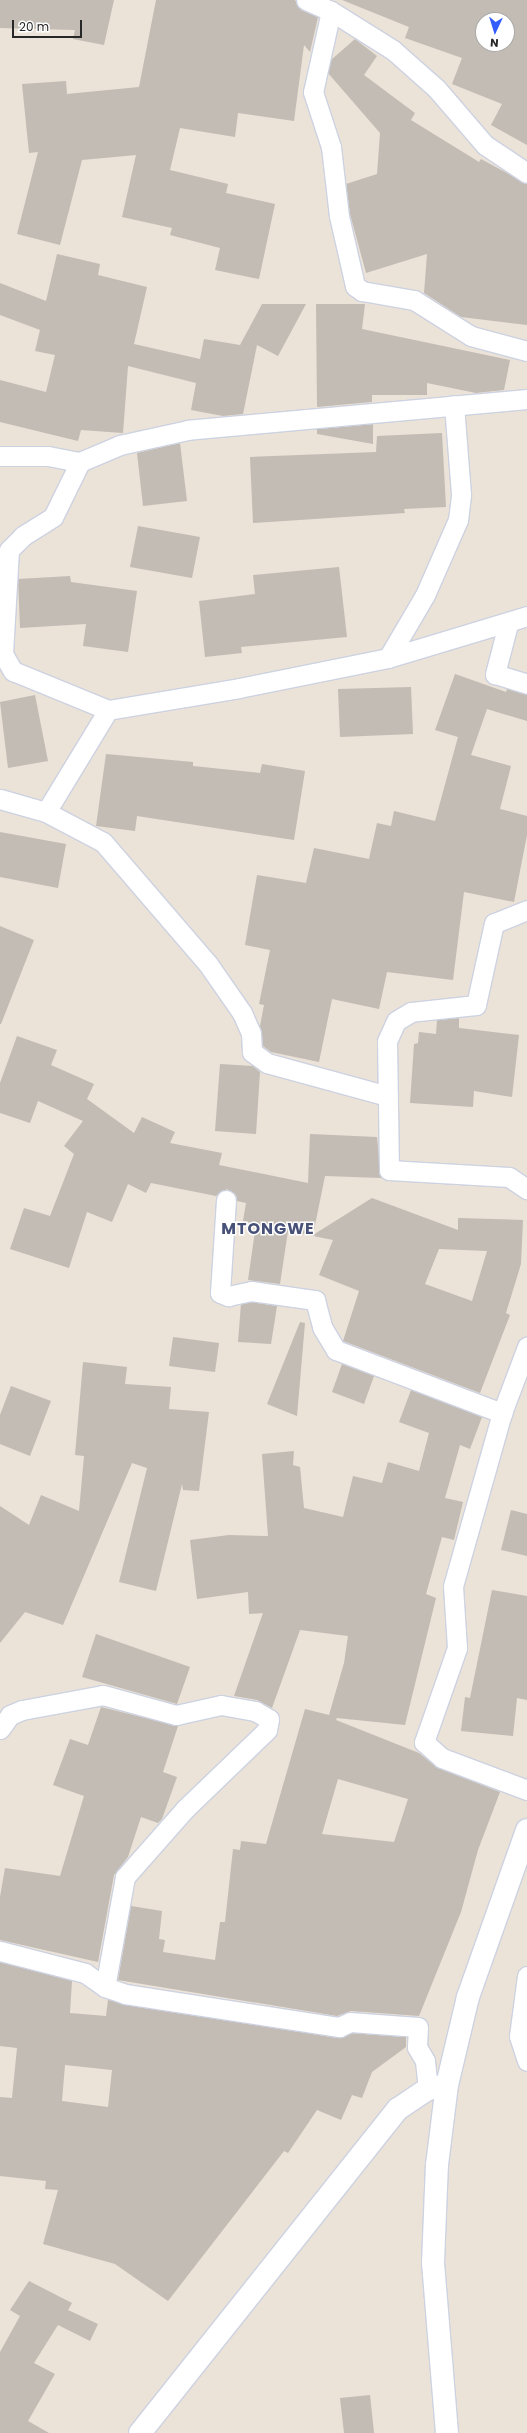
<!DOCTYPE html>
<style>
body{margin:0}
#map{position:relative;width:527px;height:2433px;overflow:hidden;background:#ebe2d8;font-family:Poppins,sans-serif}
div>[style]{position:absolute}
.building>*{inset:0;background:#c2bcb5}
.roads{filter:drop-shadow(1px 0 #cdd2e1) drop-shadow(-1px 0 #cdd2e1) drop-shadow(0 1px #cdd2e1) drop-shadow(0 -1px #cdd2e1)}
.minor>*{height:19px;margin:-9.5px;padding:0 9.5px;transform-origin:9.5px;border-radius:9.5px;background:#fff}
.tertiary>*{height:22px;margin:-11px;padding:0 11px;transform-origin:11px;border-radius:11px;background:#fff}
span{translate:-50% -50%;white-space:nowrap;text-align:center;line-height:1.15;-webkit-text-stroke:3px #fff;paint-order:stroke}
.district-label{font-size:16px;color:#475178;font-weight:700;letter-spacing:1px}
.north{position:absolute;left:475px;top:12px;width:40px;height:40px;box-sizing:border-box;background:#fff;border:1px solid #a9a9a9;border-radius:50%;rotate:184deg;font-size:11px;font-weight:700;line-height:16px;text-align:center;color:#272727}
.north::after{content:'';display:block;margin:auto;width:14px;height:18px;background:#335cfd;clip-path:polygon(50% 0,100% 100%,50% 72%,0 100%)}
.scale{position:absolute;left:12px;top:20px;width:70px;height:18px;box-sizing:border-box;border:2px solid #272727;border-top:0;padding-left:5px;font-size:12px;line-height:14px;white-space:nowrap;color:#272727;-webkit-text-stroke:3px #fff;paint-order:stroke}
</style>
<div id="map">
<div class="building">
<div style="clip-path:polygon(0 0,114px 0,104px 45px,73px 39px,75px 30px,0 28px)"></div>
<div style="clip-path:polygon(156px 0,295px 0,301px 10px,318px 17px,310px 52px,304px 45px,294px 121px,238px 113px,235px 137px,180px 128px,170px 170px,228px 184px,226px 193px,275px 204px,259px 279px,215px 270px,220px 248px,170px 235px,172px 228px,122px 217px,136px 155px,82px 160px,60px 245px,17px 234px,38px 152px,29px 153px,22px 84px,66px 81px,67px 94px,139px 87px)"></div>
<div style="clip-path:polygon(evenodd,342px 0,527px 0,527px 145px,491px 125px,502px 104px,452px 84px,462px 58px,405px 38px,409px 27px,342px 0,483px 20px,507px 20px,507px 44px,483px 44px,483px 20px)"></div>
<div style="clip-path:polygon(355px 39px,377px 56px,364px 75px,415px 113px,411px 120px,479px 162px,481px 159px,527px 184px,527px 325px,461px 317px,424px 293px,427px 254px,366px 273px,350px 214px,346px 184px,377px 174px,380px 133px,328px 73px,331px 60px)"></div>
<div style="clip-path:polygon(57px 254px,100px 264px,98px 275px,147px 287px,134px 344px,200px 359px,204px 339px,240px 345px,262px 304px,306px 304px,278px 356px,257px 345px,243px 414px,223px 416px,191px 410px,196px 383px,128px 366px,123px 433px,81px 430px,78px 441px,0 422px,0 380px,46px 392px,55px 355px,35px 351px,40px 330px,0 315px,0 283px,46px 301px)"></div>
<div style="clip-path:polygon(316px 304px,365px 304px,362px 329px,510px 360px,504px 390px,476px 393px,427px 383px,427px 395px,372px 395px,372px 402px,317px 407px)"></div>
<div style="clip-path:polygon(373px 424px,373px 444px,317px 434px,317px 429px)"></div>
<div style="clip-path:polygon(442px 433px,446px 507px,404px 509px,405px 513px,253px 523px,250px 457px,376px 452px,377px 436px)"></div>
<div style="clip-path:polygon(180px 443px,187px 501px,143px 506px,137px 453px)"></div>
<div style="clip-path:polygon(138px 526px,200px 537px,192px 578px,130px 567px)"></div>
<div style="clip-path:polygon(339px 567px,347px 637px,241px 647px,242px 653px,205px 657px,199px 601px,255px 594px,253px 575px)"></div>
<div style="clip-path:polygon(70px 576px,71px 582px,137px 591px,128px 652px,83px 646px,86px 624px,20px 628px,18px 579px)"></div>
<div style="clip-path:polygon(455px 674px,506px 692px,507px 689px,527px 695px,527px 721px,487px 709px,471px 755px,511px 766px,500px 809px,527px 816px,527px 835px,514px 902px,464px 892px,453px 980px,387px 972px,379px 1009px,332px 999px,319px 1062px,271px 1052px,263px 1046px,260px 1026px,264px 1005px,259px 1004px,270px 950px,245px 945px,257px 875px,306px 883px,314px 848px,369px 859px,377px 823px,391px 826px,394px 811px,435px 821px,458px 737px,435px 730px)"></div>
<div style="clip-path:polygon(411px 687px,413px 734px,340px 737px,338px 689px)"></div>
<div style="clip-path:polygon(35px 695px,48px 761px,8px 768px,0 702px)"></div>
<div style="clip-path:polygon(106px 754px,193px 762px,193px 766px,260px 773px,262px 764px,305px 771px,294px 840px,137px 816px,135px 831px,96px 826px)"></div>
<div style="clip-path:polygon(0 832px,66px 844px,58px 888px,0 877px)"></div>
<div style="clip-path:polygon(0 926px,34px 940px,1px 1024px,0 1024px)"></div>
<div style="clip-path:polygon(459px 1018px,459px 1028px,519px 1035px,512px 1097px,474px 1091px,473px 1107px,410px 1103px,414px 1044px,418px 1043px,419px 1032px,436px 1034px,437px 1020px)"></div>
<div style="clip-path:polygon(evenodd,17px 1036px,57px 1050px,51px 1065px,94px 1084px,87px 1099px,134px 1133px,142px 1117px,175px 1132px,170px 1143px,222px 1153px,219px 1165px,308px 1183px,310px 1134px,377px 1137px,381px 1178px,325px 1176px,313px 1235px,372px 1198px,458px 1230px,458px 1218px,523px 1220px,521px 1264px,506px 1313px,510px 1315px,480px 1393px,343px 1341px,359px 1291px,319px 1275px,333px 1240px,288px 1231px,280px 1284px,248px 1280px,256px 1224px,243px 1221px,246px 1203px,237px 1201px,236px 1195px,227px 1189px,216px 1196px,151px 1183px,146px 1193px,128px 1184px,112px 1222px,87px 1212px,69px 1268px,10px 1249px,24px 1208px,50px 1216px,74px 1154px,64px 1146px,83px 1121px,38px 1101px,30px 1123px,0 1113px,0 1083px,17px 1036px,439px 1249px,487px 1251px,472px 1301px,425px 1284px,439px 1249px)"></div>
<div style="clip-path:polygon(220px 1064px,253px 1066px,260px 1072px,256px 1134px,215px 1131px)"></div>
<div style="clip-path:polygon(251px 1302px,277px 1306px,271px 1344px,238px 1342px,241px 1304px)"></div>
<div style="clip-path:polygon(300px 1322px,305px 1323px,297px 1416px,267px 1404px)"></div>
<div style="clip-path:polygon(173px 1337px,219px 1343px,215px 1372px,169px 1366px)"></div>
<div style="clip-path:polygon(83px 1362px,127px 1367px,125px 1384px,171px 1387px,169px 1409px,209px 1412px,199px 1491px,183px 1490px,182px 1484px,156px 1591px,119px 1582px,147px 1468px,132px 1463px,63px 1625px,25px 1612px,0 1643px,0 1506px,29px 1525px,41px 1495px,79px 1511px,84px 1456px,75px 1455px)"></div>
<div style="clip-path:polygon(342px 1364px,374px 1376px,364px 1404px,332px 1392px)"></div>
<div style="clip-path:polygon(11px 1386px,51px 1401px,30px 1456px,0 1444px,0 1415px)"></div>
<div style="clip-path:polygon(evenodd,411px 1390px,482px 1417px,470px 1449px,460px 1445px,445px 1498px,463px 1502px,454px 1540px,442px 1537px,426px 1594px,436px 1598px,405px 1725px,337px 1718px,336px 1720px,419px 1753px,438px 1768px,500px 1792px,478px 1850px,461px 1912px,419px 2016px,351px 2011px,337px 2016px,118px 1980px,131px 1906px,162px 1911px,159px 1939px,165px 1940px,163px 1952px,215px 1960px,220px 1922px,225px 1922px,233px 1849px,240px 1850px,241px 1841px,266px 1844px,305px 1709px,329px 1715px,344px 1663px,348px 1636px,300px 1630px,272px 1708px,257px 1700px,234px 1696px,263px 1613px,249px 1614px,248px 1592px,197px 1599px,190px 1540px,229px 1535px,268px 1536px,262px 1454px,294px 1451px,293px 1465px,300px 1467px,304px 1508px,343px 1517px,353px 1476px,382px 1483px,388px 1462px,419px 1471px,429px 1433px,399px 1422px,411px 1390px,338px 1779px,408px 1799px,394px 1842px,322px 1834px,338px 1779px)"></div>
<div style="clip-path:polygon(511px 1510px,527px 1514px,527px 1556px,501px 1550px)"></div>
<div style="clip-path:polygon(492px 1590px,527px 1596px,527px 1700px,517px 1698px,513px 1736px,461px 1731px,465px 1697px,470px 1698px)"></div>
<div style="clip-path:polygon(96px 1634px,190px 1667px,177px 1704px,82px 1677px)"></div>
<div style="clip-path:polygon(101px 1707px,178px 1726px,163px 1772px,177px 1777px,162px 1819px,158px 1823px,141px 1817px,128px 1857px,114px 1875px,98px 1962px,0 1940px,0 1897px,5px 1868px,60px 1876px,84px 1796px,53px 1785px,70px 1739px,88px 1745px)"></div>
<div style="clip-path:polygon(evenodd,0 1962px,72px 1981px,70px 2013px,106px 2016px,108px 2000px,337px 2038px,352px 2033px,406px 2037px,406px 2047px,372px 2072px,362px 2098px,352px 2095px,341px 2120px,317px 2110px,288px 2153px,284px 2151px,168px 2301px,115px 2264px,43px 2244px,58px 2190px,45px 2189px,46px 2181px,0 2176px,0 2097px,12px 2098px,17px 2048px,0 2046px,0 1962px,65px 2065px,112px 2070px,108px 2107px,62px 2101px,65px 2065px)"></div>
<div style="clip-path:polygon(29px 2281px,72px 2303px,68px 2310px,98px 2324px,90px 2341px,58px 2325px,34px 2363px,55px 2374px,28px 2421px,49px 2433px,0 2433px,0 2352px,20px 2316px,10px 2310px)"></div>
<div style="clip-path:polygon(370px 2395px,374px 2433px,344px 2433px,340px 2398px)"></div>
</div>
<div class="roads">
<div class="minor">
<div style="left:306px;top:0;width:27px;rotate:24deg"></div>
<div style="left:331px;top:11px;width:73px;rotate:32.2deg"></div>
<div style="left:393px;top:50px;width:57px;rotate:41.5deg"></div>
<div style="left:436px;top:88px;width:75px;rotate:49.3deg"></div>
<div style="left:485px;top:145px;width:50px;rotate:33.7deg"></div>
<div style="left:331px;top:11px;width:83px;rotate:102.5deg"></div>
<div style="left:313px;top:92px;width:58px;rotate:71.9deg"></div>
<div style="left:331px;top:147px;width:69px;rotate:83.4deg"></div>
<div style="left:339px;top:216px;width:72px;rotate:77.1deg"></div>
<div style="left:355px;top:286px;width:9px;rotate:36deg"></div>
<div style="left:362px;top:291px;width:53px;rotate:9.8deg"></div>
<div style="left:414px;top:300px;width:67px;rotate:32.3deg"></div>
<div style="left:471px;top:336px;width:58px;rotate:15deg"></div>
<div style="left:527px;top:399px;width:340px;rotate:174.8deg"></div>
<div style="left:188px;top:430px;width:70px;rotate:167.6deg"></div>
<div style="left:120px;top:445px;width:43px;rotate:157deg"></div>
<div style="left:80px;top:462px;width:61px;rotate:116.1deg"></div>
<div style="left:53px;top:517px;width:36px;rotate:148deg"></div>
<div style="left:23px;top:536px;width:20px;rotate:135deg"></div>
<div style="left:9px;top:550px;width:104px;rotate:93.3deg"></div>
<div style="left:3px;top:654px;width:20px;rotate:60deg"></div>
<div style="left:13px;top:671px;width:103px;rotate:22.3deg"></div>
<div style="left:108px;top:710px;width:133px;rotate:-9.5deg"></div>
<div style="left:239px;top:688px;width:152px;rotate:-11.4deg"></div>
<div style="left:388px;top:658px;width:145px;rotate:-16.8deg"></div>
<div style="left:0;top:456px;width:48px"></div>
<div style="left:48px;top:456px;width:33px;rotate:11deg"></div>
<div style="left:508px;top:624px;width:52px;rotate:104.6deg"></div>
<div style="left:495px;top:674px;width:34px;rotate:17deg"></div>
<div style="left:388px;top:658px;width:73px;rotate:-59.6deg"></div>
<div style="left:425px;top:595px;width:82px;rotate:-66.3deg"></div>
<div style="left:458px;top:520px;width:26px;rotate:-83deg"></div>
<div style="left:461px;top:494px;width:89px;rotate:-94.5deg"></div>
<div style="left:0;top:799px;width:48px;rotate:15.8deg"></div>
<div style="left:46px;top:812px;width:64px;rotate:27.8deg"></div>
<div style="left:103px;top:842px;width:161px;rotate:49.3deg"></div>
<div style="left:208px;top:964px;width:60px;rotate:55.2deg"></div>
<div style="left:242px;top:1013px;width:22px;rotate:66deg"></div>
<div style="left:251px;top:1033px;width:19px;rotate:87deg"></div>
<div style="left:252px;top:1052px;width:19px;rotate:36deg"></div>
<div style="left:267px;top:1063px;width:125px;rotate:15.3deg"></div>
<div style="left:46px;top:812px;width:119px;rotate:-58.7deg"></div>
<div style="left:527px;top:910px;width:35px;rotate:158deg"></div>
<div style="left:494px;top:923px;width:84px;rotate:102.4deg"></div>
<div style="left:476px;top:1005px;width:65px;rotate:173.9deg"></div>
<div style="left:411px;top:1012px;width:17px;rotate:149deg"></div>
<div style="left:396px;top:1021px;width:22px;rotate:114deg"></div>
<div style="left:387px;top:1041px;width:129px;rotate:89.1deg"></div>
<div style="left:389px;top:1170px;width:120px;rotate:3.3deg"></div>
<div style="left:509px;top:1177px;width:22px;rotate:34deg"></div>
<div style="left:226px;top:1200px;width:93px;rotate:93.7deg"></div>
<div style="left:220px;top:1293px;width:9px;rotate:21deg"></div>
<div style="left:228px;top:1296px;width:24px;rotate:-12deg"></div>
<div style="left:251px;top:1291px;width:65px;rotate:8deg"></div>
<div style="left:315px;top:1300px;width:28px;rotate:75deg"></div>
<div style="left:322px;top:1327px;width:27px;rotate:59deg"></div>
<div style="left:336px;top:1350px;width:178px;rotate:20.8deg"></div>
<div style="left:502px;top:1413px;width:180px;rotate:105.8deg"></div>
<div style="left:453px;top:1586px;width:62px;rotate:86.3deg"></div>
<div style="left:457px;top:1648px;width:100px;rotate:109.3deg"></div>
<div style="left:424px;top:1742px;width:24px;rotate:42deg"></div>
<div style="left:442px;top:1758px;width:91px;rotate:20.6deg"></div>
<div style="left:502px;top:1413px;width:71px;rotate:-69.3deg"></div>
<div style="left:0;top:1729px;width:17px;rotate:-54deg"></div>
<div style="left:10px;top:1715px;width:13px;rotate:-23deg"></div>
<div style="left:22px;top:1710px;width:82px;rotate:-10.5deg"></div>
<div style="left:103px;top:1695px;width:76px;rotate:15.3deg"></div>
<div style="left:176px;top:1715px;width:46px;rotate:-12.5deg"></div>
<div style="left:221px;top:1705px;width:35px;rotate:10deg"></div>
<div style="left:255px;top:1711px;width:16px;rotate:30deg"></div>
<div style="left:269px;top:1719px;width:11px;rotate:100deg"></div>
<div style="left:267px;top:1730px;width:114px;rotate:136.1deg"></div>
<div style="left:185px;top:1809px;width:91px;rotate:131.4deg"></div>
<div style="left:125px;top:1877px;width:112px;rotate:100.3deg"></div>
<div style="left:0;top:1951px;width:88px;rotate:14.5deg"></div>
<div style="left:85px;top:1973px;width:24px;rotate:35deg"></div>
<div style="left:105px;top:1987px;width:21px;rotate:19deg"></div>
<div style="left:125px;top:1994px;width:217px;rotate:8.8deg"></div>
<div style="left:339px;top:2027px;width:12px;rotate:-24deg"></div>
<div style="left:350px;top:2022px;width:68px;rotate:4.2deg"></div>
<div style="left:418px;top:2027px;width:20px;rotate:93deg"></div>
<div style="left:417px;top:2047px;width:16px;rotate:60deg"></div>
<div style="left:425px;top:2061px;width:28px;rotate:84deg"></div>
<div style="left:527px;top:1976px;width:61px;rotate:97.6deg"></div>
<div style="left:519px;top:2036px;width:26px;rotate:72deg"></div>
</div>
<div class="tertiary">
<div style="left:140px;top:2433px;width:414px;rotate:-51.5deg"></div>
<div style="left:398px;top:2109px;width:36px;rotate:-34deg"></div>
<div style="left:428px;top:2089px;width:19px;rotate:-12deg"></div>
<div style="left:447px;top:2433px;width:171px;rotate:-94.7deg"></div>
<div style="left:433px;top:2263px;width:98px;rotate:-87.7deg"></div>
<div style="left:437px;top:2165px;width:81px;rotate:-82.9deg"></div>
<div style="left:447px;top:2085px;width:90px;rotate:-76.6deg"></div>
<div style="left:468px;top:1997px;width:177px;rotate:-70.5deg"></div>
</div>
</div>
<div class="district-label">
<span style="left:268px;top:1229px">MTONGWE</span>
</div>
<div class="north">N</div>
<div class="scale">20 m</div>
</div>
